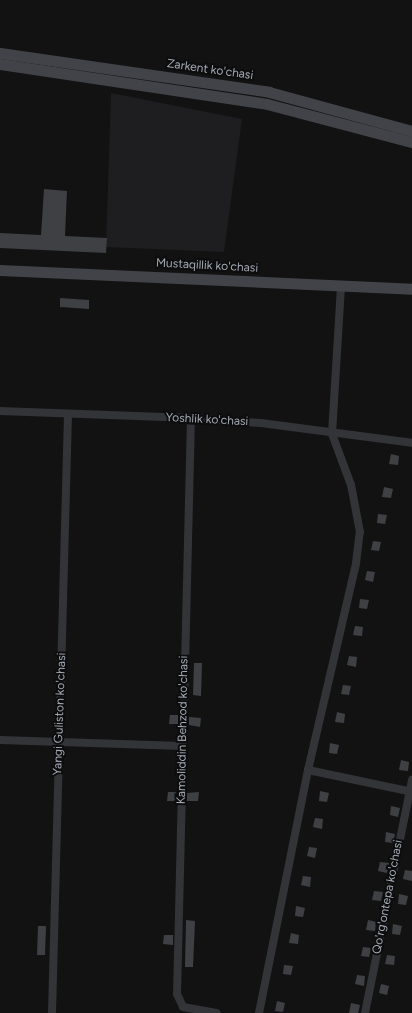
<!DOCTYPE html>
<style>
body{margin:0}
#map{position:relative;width:412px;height:1013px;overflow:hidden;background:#121213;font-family:Figtree,sans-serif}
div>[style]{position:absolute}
.built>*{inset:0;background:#1e1e20}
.building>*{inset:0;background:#3e4043}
.street>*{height:8px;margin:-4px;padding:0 4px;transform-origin:4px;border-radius:4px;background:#333438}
.secondary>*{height:11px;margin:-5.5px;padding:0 5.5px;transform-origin:5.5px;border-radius:5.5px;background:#414348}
span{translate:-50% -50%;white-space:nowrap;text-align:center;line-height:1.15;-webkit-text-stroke:4px #0d0d0e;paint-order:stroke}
.street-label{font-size:12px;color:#a3aab4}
</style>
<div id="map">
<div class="built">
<div style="clip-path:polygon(111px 93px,242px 119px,224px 252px,106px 247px)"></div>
</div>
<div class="building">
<div style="clip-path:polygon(44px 189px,67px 191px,65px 236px,107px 238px,106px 253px,0 248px,0 233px,41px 235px)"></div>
<div style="clip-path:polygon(60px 298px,89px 300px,89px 309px,60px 307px)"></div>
<div style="clip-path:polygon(391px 454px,399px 456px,398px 465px,389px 464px)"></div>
<div style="clip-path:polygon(384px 487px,393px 489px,391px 498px,382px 497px)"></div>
<div style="clip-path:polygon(378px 514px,387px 515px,385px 524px,377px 523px)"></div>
<div style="clip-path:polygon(373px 541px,381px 542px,379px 551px,371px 550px)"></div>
<div style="clip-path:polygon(367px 571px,375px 572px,373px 582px,365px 580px)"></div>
<div style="clip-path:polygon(360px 599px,369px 600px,367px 609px,359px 608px)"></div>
<div style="clip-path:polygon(355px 626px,363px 627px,362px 636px,353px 635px)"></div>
<div style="clip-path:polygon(349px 656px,357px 657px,356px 667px,347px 665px)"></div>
<div style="clip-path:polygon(194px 663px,202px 663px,201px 696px,193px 695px)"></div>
<div style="clip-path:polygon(343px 685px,351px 686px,349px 695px,341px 694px)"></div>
<div style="clip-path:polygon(337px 712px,345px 714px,344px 723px,335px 722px)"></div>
<div style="clip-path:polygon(170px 715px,178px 715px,178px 724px,169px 724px)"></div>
<div style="clip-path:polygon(189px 717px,201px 718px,200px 727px,189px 725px)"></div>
<div style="clip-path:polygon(330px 743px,339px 745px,337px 754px,329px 753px)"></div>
<div style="clip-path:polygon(401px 760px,409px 762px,408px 771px,399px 770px)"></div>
<div style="clip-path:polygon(320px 791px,329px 793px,327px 802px,319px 801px)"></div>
<div style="clip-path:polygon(168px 792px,176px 792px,176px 801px,167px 801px)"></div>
<div style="clip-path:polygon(199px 792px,198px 801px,187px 801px,187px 793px)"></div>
<div style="clip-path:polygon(391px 806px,400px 808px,398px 817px,390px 815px)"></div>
<div style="clip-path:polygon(315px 818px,323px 819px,322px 829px,313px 827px)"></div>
<div style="clip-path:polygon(386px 832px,395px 834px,393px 843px,385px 842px)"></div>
<div style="clip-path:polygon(309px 847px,317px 848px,315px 858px,307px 856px)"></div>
<div style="clip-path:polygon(380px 862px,389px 863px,387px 873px,378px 871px)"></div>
<div style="clip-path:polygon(405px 870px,412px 871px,412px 881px,403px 879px)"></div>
<div style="clip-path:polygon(303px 876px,311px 877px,310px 887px,301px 885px)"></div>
<div style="clip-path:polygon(374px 891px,383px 892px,381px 901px,372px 900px)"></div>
<div style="clip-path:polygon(399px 894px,408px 896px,406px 905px,398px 904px)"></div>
<div style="clip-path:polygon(296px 906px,305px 908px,303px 917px,295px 916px)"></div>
<div style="clip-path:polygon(186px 920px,195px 921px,193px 967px,185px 967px)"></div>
<div style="clip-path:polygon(368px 920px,376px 922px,375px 931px,366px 930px)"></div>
<div style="clip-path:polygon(393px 924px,402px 926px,400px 935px,392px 934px)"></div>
<div style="clip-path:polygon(38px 926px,46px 926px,45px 955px,37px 955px)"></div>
<div style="clip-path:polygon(291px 933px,299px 935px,298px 944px,289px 943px)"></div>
<div style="clip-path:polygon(164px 935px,173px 935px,173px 945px,163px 944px)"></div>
<div style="clip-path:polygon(363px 947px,371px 948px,369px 957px,361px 956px)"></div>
<div style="clip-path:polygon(387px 955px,395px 956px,394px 965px,385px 964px)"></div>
<div style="clip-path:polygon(284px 965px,293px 966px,291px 975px,283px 974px)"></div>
<div style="clip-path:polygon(357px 975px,365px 976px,364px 986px,355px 984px)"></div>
<div style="clip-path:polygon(381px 984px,389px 986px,387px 995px,379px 993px)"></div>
<div style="clip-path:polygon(277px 1001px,285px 1003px,283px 1012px,275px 1011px)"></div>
<div style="clip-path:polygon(351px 1003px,360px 1005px,358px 1013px,349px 1013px)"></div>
</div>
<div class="street">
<div style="left:0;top:411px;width:191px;rotate:2.1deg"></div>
<div style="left:191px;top:418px;width:70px;rotate:4.1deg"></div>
<div style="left:261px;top:423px;width:152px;rotate:7.5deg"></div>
<div style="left:191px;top:418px;width:576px;rotate:91.39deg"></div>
<div style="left:177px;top:994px;width:14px;rotate:65deg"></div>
<div style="left:183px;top:1007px;width:34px;rotate:10deg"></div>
<div style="left:0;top:740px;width:182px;rotate:1.9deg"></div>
<div style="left:308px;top:770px;width:106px;rotate:11.9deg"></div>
<div style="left:52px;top:1013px;width:598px;rotate:-88.47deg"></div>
<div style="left:259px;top:1013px;width:248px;rotate:-78.6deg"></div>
<div style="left:308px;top:770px;width:212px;rotate:-76.9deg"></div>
<div style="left:356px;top:563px;width:31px;rotate:-83deg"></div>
<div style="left:360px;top:532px;width:48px;rotate:-100.8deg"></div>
<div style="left:351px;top:485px;width:54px;rotate:-110.4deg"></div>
<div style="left:332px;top:434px;width:148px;rotate:-86.5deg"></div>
<div style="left:365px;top:1013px;width:238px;rotate:-78.6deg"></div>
</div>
<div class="secondary">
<div style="left:0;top:53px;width:272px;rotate:8.2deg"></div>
<div style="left:269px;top:92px;width:148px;rotate:15.3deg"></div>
<div style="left:0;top:64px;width:270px;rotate:8.5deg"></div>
<div style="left:267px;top:104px;width:150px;rotate:14.7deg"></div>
<div style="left:0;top:270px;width:412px;rotate:2.6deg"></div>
</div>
<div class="street-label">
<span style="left:210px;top:70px;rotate:8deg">Zarkent ko'chasi</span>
<span style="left:207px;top:266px;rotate:3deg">Mustaqillik ko'chasi</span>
<span style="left:207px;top:420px;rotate:3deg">Yoshlik ko'chasi</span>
<span style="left:60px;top:714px;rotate:-88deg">Yangi Guliston ko'chasi</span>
<span style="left:183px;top:730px;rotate:-89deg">Kamoliddin Behzod ko'chasi</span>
<span style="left:388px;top:897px;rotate:-79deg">Qo'rg'ontepa ko'chasi</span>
</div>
</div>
